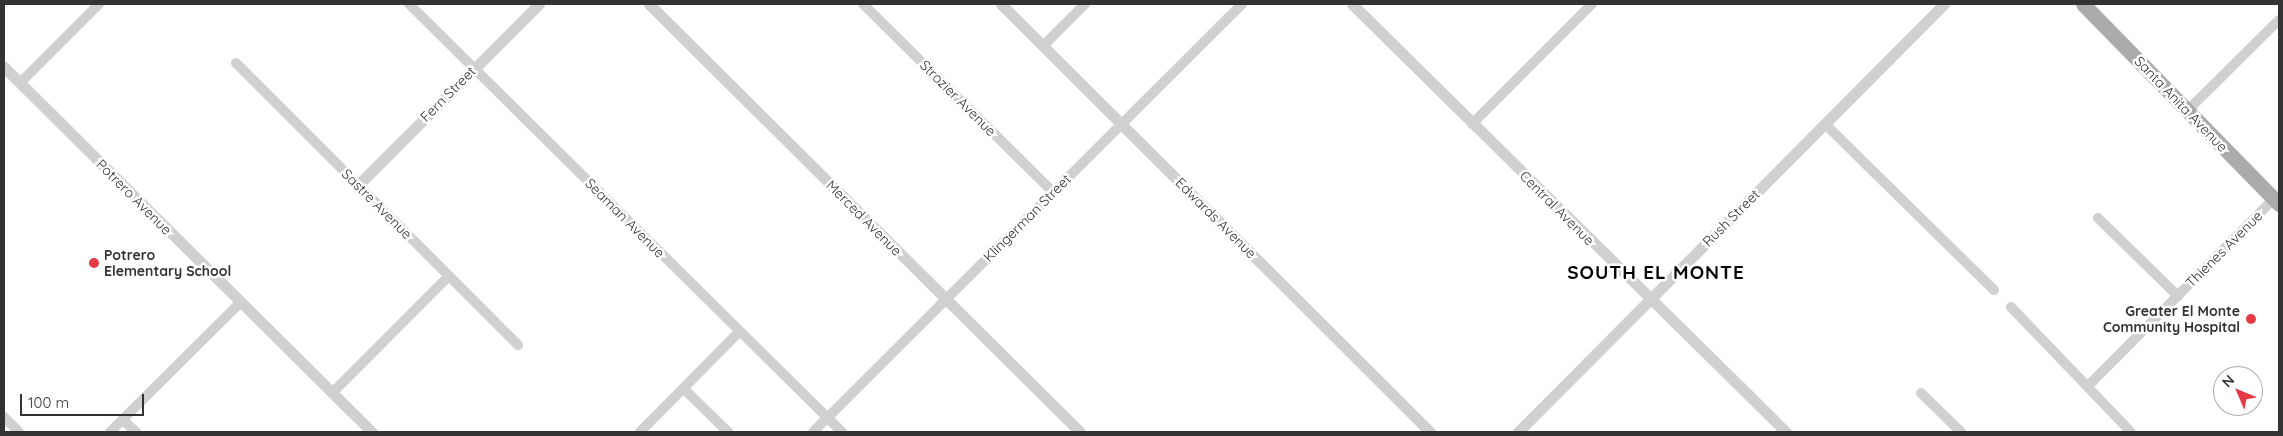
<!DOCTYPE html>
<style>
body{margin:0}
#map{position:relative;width:2283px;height:436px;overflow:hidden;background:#fff;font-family:Quicksand,sans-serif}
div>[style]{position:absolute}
.minor>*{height:10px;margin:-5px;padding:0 5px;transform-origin:5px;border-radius:5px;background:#d0d0d0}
.tertiary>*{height:11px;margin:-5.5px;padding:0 5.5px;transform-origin:5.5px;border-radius:5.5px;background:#d0d0d0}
.primary>*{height:15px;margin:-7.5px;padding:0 7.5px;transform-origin:7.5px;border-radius:7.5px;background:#ababab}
.dots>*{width:14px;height:14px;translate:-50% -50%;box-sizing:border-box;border:2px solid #fff;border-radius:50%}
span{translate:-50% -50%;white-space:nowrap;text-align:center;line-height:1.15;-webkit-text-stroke:5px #fff;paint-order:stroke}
.street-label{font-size:14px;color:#333}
.poi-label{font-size:14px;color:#333;font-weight:700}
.left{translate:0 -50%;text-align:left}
.right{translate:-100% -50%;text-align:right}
.district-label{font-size:19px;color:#000;font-weight:700;letter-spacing:1px}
.frame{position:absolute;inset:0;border:5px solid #333;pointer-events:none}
.north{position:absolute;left:2213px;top:366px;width:50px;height:50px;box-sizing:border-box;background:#fff;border:1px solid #adadad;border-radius:50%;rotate:315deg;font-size:14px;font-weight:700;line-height:20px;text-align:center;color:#333}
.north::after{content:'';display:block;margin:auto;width:18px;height:22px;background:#e63946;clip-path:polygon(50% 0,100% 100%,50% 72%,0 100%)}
.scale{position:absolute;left:20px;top:394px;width:124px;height:22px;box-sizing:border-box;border:2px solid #333;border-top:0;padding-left:6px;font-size:15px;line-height:18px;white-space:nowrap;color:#333;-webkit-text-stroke:4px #fff;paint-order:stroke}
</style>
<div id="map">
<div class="minor">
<div style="left:409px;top:4px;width:609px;rotate:44.67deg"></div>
<div style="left:863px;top:4px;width:267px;rotate:44.7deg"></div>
<div style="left:1044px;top:45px;width:58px;rotate:-45deg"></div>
<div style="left:236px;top:63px;width:399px;rotate:45deg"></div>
<div style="left:20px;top:83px;width:112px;rotate:-45deg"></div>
<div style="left:2187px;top:111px;width:129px;rotate:-44.7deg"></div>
<div style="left:1472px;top:124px;width:170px;rotate:-45deg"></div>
<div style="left:1825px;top:124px;width:237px;rotate:44.5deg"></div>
<div style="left:2098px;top:218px;width:112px;rotate:44.3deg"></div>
<div style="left:2011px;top:307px;width:173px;rotate:46.2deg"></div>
<div style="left:2089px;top:385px;width:262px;rotate:-45.2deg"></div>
<div style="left:684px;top:389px;width:62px;rotate:44.3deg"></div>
<div style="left:332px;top:393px;width:165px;rotate:-45deg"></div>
<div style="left:1921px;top:393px;width:56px;rotate:44.3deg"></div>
<div style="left:4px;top:417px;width:21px;rotate:45deg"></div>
<div style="left:123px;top:420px;width:18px;rotate:43deg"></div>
<div style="left:110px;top:432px;width:183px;rotate:-44.8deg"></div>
<div style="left:640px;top:432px;width:141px;rotate:-45.3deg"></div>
<div style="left:813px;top:432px;width:606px;rotate:-44.93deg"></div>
</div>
<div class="tertiary">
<div style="left:649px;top:4px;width:607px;rotate:44.8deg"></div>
<div style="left:1001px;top:4px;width:606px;rotate:44.93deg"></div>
<div style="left:1352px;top:4px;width:610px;rotate:44.6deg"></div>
<div style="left:4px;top:67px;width:518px;rotate:44.77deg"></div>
<div style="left:358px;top:185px;width:256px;rotate:-45deg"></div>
<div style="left:1518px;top:432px;width:604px;rotate:-45.13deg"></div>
</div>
<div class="primary">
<div style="left:2083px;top:4px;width:280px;rotate:45.6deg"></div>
</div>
<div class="dots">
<div style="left:94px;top:263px;background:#e63946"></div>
<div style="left:2251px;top:319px;background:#e63946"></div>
</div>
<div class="street-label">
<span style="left:448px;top:94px;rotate:-45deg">Fern Street</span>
<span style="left:958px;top:98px;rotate:45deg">Strozier Avenue</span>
<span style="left:2181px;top:104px;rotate:46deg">Santa Anita Avenue</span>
<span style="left:134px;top:197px;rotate:45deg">Potrero Avenue</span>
<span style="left:377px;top:204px;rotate:45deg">Sastre Avenue</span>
<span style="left:1557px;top:208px;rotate:45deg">Central Avenue</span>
<span style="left:625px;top:218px;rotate:45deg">Seaman Avenue</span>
<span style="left:864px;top:218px;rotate:45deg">Merced Avenue</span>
<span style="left:1027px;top:218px;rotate:-45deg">Klingerman Street</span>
<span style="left:1216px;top:218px;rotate:45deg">Edwards Avenue</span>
<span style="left:1731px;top:218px;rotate:-45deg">Rush Street</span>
<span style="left:2224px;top:249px;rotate:-45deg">Thienes Avenue</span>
</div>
<div class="poi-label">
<span class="left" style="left:104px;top:263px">Potrero<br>Elementary School</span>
<span class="right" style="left:2240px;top:319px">Greater El Monte<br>Community Hospital</span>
</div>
<div class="district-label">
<span style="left:1656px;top:273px">SOUTH EL MONTE</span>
</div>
<div class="frame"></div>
<div class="north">N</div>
<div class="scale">100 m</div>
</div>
